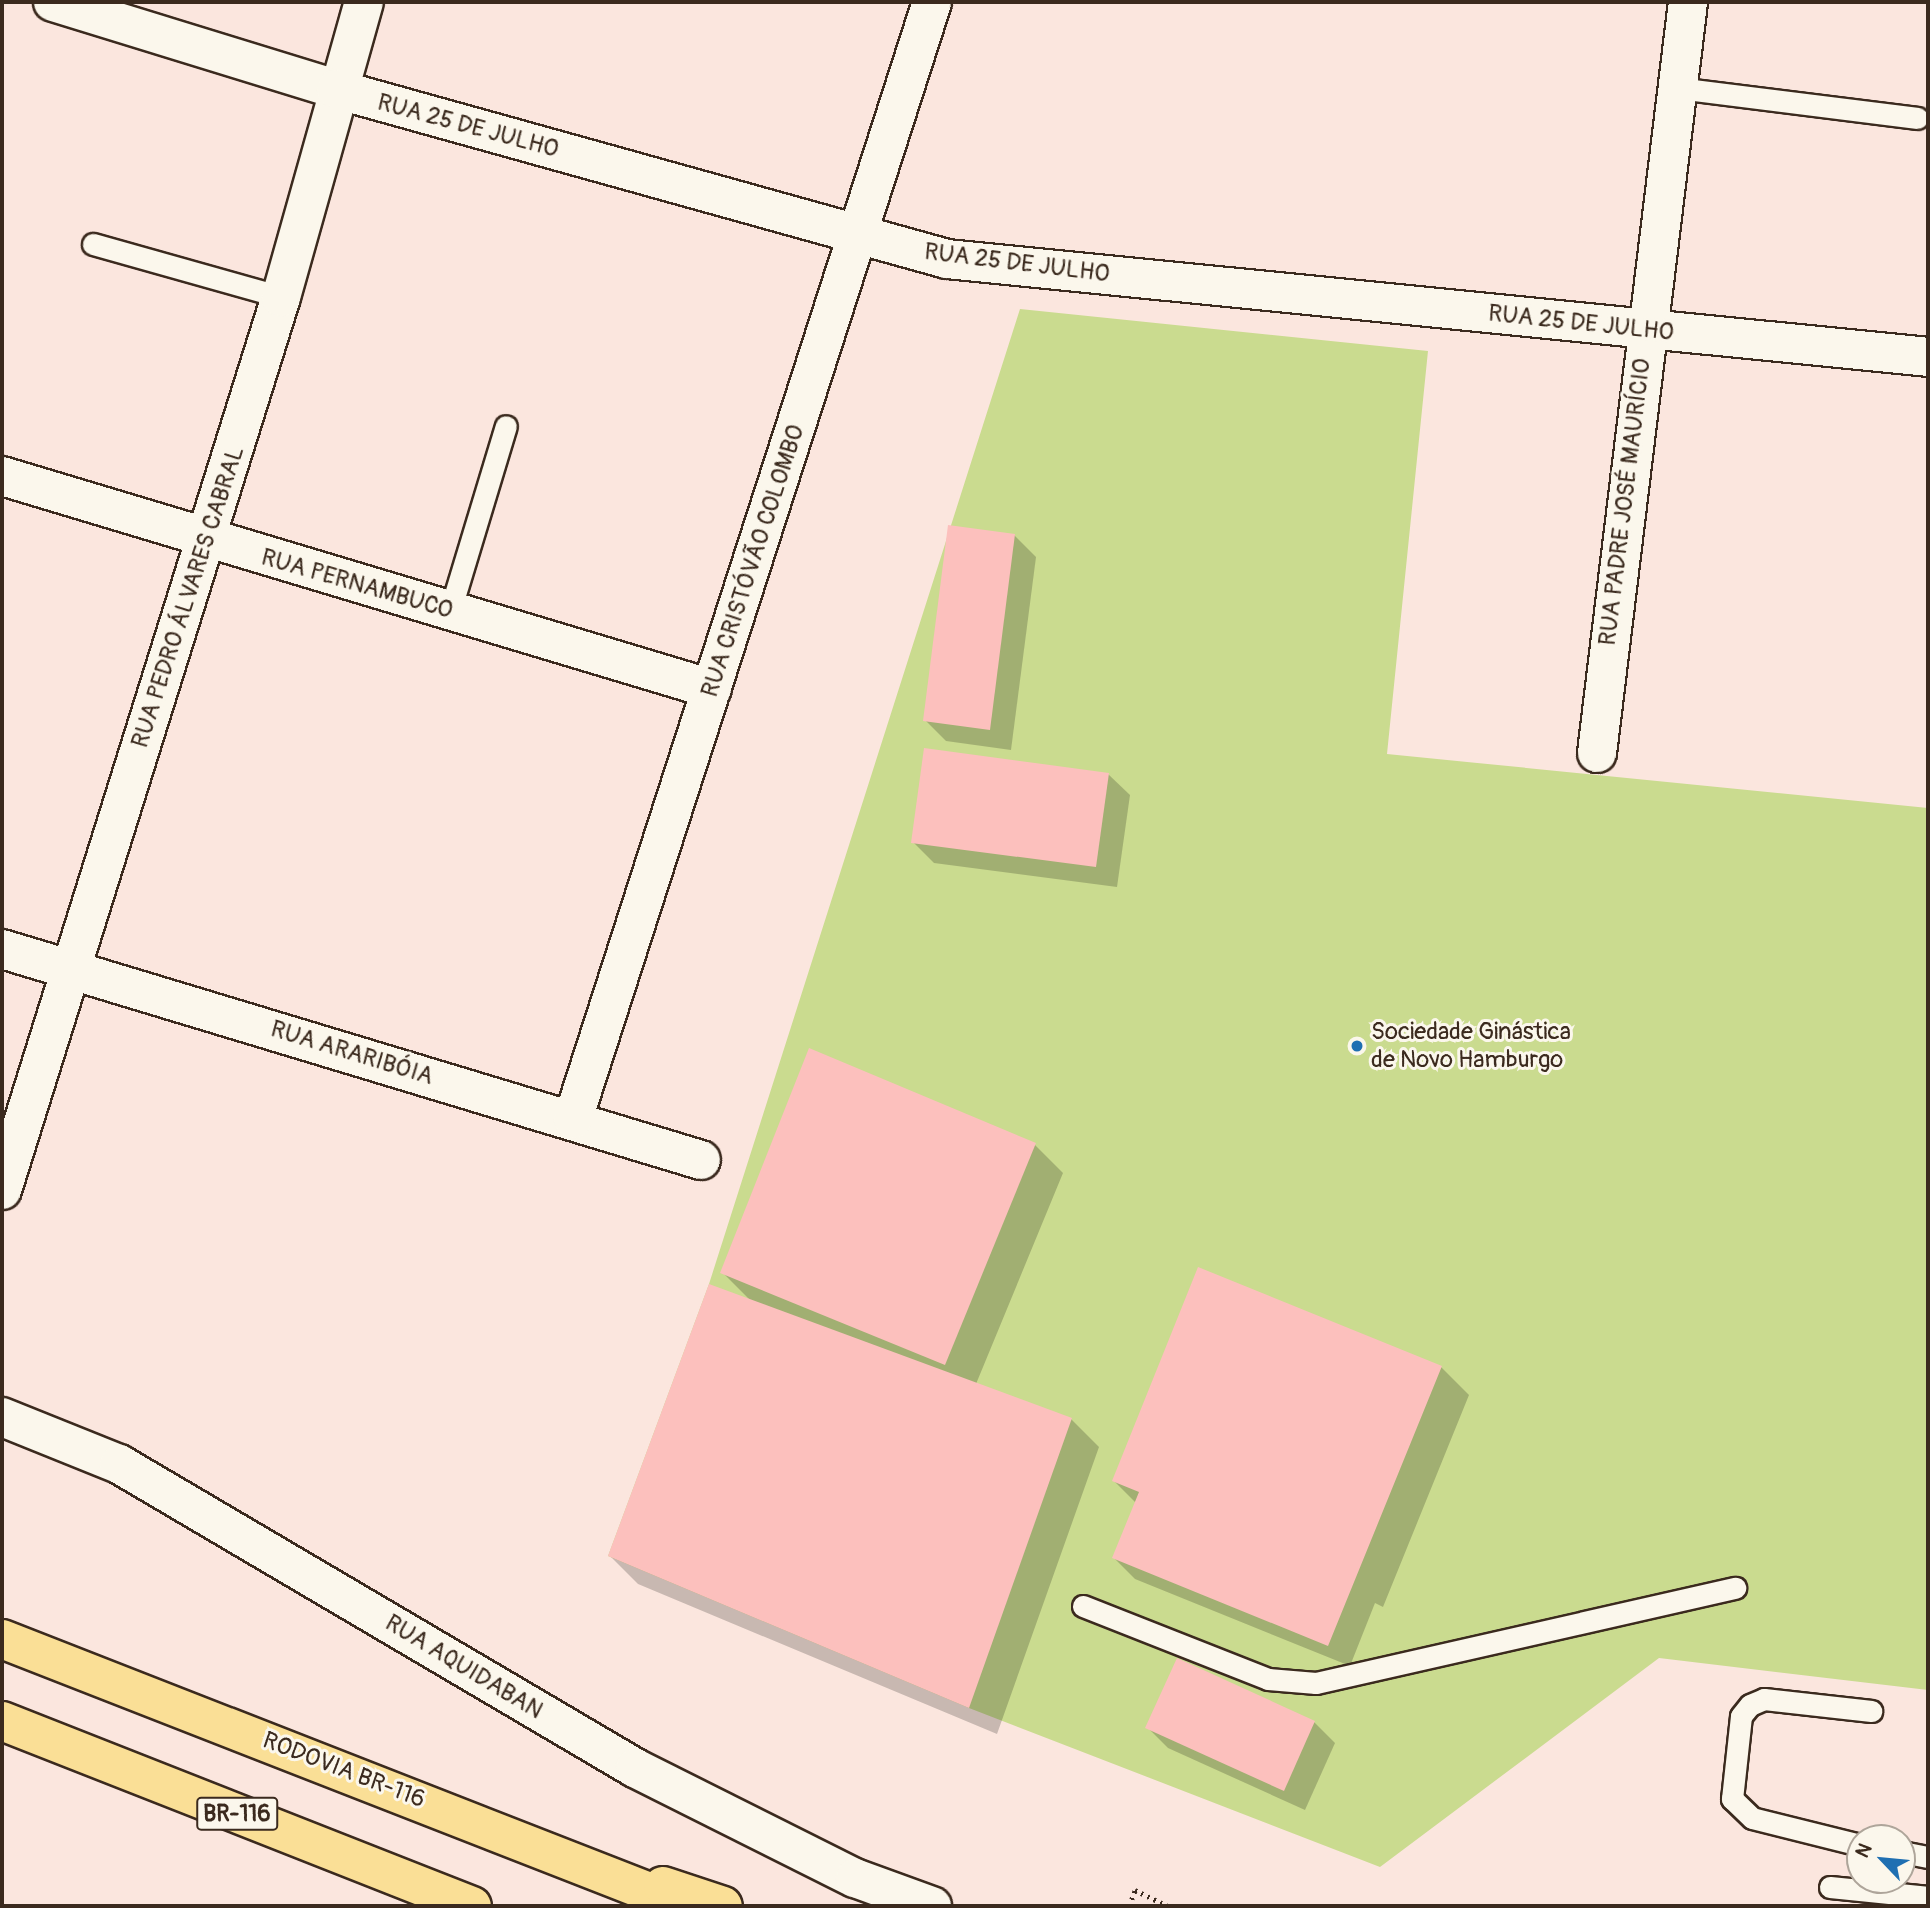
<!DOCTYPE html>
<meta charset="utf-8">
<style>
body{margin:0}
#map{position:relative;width:1930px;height:1908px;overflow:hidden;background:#fbe6de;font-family:Pangolin,sans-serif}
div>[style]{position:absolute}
.green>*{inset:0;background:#cadb8f}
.shadow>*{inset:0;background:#0003}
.building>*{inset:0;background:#fcc0bd}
.path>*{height:4.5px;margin-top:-2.25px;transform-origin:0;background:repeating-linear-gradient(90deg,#3b2a1e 0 2px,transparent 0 7px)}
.roads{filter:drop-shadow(2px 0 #3b2a1e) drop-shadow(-2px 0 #3b2a1e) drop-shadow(0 2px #3b2a1e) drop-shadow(0 -2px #3b2a1e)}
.lane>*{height:21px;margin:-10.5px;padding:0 10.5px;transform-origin:10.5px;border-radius:10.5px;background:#fbf7ec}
.street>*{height:38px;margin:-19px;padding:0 19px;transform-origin:19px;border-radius:19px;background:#fbf7ec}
.secondary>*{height:38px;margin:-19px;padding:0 19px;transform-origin:19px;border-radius:19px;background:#fbf7ec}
.highway>*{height:38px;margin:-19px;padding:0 19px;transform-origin:19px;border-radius:19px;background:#fadf96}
.dots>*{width:19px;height:19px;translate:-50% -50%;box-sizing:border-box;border:4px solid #fbf7ec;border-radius:50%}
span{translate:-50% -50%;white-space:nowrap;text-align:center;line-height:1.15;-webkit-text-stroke:6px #fbf7ec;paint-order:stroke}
.shield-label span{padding:2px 5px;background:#fbf7ec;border:2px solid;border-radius:5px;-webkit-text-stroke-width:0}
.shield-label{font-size:23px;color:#3b2a1e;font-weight:700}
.street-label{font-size:24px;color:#3b2a1e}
.poi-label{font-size:24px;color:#3b2a1e}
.left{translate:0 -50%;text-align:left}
.frame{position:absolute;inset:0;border:4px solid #3b2a1e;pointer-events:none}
.north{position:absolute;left:1846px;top:1824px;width:70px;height:70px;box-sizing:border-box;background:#fbf7ec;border:2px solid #aea59a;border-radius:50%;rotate:296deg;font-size:19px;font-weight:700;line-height:28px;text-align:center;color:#3b2a1e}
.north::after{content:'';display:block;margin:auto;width:24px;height:32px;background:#1f6fb2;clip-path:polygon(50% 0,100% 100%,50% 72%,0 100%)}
</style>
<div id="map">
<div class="green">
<div style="clip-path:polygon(1020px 309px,1428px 351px,1387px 754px,1928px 808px,1928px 1690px,1659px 1658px,1380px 1867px,969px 1708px,608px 1556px,709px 1284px)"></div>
</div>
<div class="shadow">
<div style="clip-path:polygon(1014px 535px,1036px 557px,1011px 750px,946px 741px,925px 720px)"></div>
<div style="clip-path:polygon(1108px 774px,1130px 795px,1117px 887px,934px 863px,913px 842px)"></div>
<div style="clip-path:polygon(1035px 1145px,1063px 1173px,976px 1384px,1071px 1419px,1099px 1447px,997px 1734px,638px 1584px,610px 1556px,752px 1302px,722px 1272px)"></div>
<div style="clip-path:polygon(1441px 1367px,1469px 1395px,1383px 1607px,1375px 1603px,1350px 1666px,1135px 1579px,1114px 1558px,1136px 1503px,1114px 1481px)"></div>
<div style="clip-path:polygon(1314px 1722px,1335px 1743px,1305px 1810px,1168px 1748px,1147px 1727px)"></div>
</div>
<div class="building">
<div style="clip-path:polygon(948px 525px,1015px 534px,990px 730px,923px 721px)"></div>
<div style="clip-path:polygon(924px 748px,1109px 773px,1096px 867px,911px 843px)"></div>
<div style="clip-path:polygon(809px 1048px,1036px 1143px,945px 1365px,720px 1273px)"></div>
<div style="clip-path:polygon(1198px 1267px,1442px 1366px,1328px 1646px,1112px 1558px,1139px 1492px,1112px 1481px)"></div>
<div style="clip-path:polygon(709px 1284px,1072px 1418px,969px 1708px,608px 1556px)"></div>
<div style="clip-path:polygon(1177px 1658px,1315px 1721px,1284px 1791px,1145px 1728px)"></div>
</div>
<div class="path">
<div style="left:1129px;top:1906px;width:17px;rotate:-69deg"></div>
<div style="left:1135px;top:1890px;width:37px;rotate:26deg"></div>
</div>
<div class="roads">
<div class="lane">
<div style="left:1677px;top:88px;width:242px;rotate:7.1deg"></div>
<div style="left:93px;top:244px;width:195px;rotate:15.7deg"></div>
<div style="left:450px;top:611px;width:193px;rotate:-73.2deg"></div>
<div style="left:1083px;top:1606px;width:199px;rotate:21.5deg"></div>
<div style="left:1268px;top:1679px;width:48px;rotate:4.8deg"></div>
<div style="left:1316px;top:1683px;width:430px;rotate:-12.8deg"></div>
<div style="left:1860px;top:1845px;width:111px;rotate:-166deg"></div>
<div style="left:1752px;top:1818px;width:28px;rotate:-136deg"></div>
<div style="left:1732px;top:1799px;width:83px;rotate:-83.8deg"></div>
<div style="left:1741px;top:1716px;width:14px;rotate:-51deg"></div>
<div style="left:1750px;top:1705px;width:15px;rotate:-23deg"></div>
<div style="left:1764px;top:1699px;width:108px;rotate:6.4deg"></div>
<div style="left:1902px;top:1852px;width:26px;rotate:11deg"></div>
<div style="left:1830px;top:1887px;width:99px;rotate:5.8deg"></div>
</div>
<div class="street">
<div style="left:2px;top:476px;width:741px;rotate:16.7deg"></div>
<div style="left:1597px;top:753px;width:756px;rotate:-83.09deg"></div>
<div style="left:2px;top:949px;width:730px;rotate:16.8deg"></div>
<div style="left:573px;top:1119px;width:1173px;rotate:-72.18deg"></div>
<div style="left:2px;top:1190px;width:936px;rotate:-72.65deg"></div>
<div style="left:281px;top:297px;width:306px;rotate:-74.3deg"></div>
<div style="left:2px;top:1417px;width:126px;rotate:21.9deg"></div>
<div style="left:119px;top:1464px;width:599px;rotate:30.5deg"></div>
<div style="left:635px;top:1768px;width:246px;rotate:26.6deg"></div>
<div style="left:855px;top:1878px;width:82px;rotate:20deg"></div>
</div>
<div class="secondary">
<div style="left:53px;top:2px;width:296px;rotate:17.1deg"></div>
<div style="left:336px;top:89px;width:634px;rotate:15.55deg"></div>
<div style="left:947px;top:259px;width:986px;rotate:5.7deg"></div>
</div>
<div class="highway">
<div style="left:2px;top:1639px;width:733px;rotate:21.35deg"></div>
<div style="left:2px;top:1721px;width:505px;rotate:21.49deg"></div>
<div style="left:663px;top:1886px;width:63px;rotate:18.4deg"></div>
</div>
</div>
<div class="dots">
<div style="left:1357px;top:1046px;background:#1f6fb2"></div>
</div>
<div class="shield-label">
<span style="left:237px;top:1814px">BR-116</span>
</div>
<div class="street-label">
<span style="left:468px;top:126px;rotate:15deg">RUA 25 DE JULHO</span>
<span style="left:1017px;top:263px;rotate:7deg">RUA 25 DE JULHO</span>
<span style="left:1581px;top:323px;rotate:6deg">RUA 25 DE JULHO</span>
<span style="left:1625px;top:502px;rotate:-83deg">RUA PADRE JOSÉ MAURÍCIO</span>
<span style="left:753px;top:561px;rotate:-72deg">RUA CRISTÓVÃO COLOMBO</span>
<span style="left:357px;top:584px;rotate:16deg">RUA PERNAMBUCO</span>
<span style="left:188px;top:597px;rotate:-72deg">RUA PEDRO ÁLVARES CABRAL</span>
<span style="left:352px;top:1053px;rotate:17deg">RUA ARARIBÓIA</span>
<span style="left:464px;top:1667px;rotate:31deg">RUA AQUIDABAN</span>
<span style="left:344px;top:1770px;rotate:21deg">RODOVIA BR-116</span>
</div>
<div class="poi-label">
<span class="left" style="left:1371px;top:1046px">Sociedade Ginástica<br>de Novo Hamburgo</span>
</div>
<div class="frame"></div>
<div class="north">N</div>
</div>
